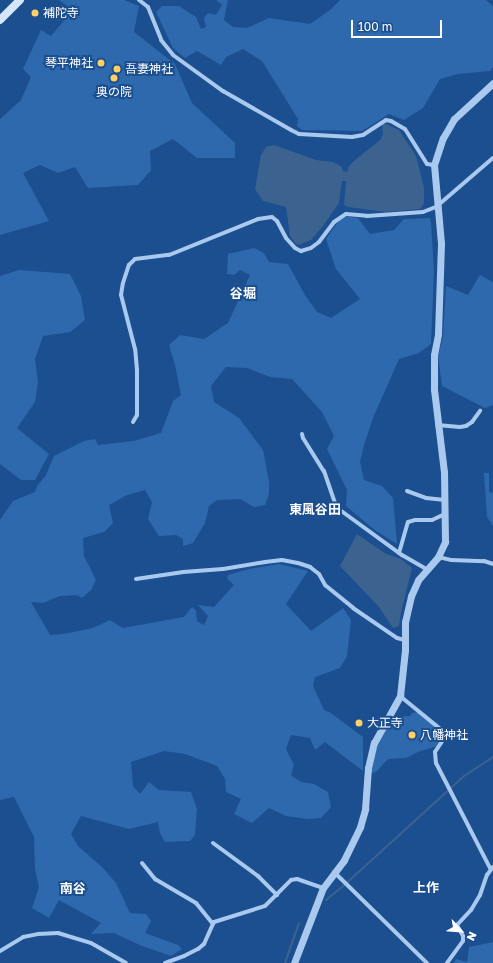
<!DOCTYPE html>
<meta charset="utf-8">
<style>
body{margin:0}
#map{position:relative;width:493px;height:963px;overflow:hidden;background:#1b4f8f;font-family:"Golos Text","Noto Sans JP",sans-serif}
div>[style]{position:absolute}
.green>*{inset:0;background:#2e69ad}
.water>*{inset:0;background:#3c6290}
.stream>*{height:2px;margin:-1px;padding:0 1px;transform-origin:1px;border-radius:1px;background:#3c6290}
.minor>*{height:4px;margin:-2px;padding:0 2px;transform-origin:2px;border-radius:2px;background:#a9c9ee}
.tertiary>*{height:7px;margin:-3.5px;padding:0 3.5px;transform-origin:3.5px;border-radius:3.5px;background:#a9c9ee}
.secondary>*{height:8px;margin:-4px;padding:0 4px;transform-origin:4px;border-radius:4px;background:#d6e6fa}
.dots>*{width:11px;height:11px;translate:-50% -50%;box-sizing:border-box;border:2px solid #1b4f8f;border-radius:50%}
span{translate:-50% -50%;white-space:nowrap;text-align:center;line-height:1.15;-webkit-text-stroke:4px #1b4f8f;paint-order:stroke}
.poi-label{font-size:12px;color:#fff}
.left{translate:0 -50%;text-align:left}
.right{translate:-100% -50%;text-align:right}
.neighbourhood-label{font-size:13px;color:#fff;font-weight:700}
.north{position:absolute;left:441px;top:911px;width:40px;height:40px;-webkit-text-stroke:3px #1b4f8f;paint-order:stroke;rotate:116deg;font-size:11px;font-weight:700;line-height:16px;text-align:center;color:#fff}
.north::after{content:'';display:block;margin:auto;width:14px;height:18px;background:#fff;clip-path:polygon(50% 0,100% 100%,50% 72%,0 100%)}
.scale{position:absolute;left:351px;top:20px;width:91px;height:18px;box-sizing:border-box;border:2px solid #fff;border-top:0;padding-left:5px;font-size:12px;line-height:14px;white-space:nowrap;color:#fff;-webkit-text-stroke:3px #1b4f8f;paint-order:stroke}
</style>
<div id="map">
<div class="green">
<div style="clip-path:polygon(59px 0,124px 0,139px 6px,134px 32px,175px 64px,192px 103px,235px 143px,235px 158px,197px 158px,173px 139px,150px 151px,151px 170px,138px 185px,88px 188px,75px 167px,58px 173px,40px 165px,23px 173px,49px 221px,0 235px,0 119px,21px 100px,31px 77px,23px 69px,41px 30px,51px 36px,73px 10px)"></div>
<div style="clip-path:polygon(216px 0,228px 0,224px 20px,233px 27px,247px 28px,269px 18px,310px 24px,330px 10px,340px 0,486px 0,493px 6px,493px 67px,490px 71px,458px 74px,440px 79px,423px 108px,404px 120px,389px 114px,362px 131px,302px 130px,297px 126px,298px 119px,262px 61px,243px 49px,226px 57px,221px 65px,197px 51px,185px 58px,173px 48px,156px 12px,162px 6px,179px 6px,196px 17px,201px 29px,206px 27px,204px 18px,208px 13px,216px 15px,222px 5px)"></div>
<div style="clip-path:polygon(342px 216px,358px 218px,370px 234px,394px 230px,404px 219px,430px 218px,431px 223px,434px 271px,431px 344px,419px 353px,399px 359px,373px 418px,364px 445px,360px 462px,364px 480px,382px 486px,393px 498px,397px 544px,376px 531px,346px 506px,347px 490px,327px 449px,334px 436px,322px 412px,292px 379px,270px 377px,247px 368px,226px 367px,211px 386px,214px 402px,239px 418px,263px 450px,269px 482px,269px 494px,265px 505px,254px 507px,240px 499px,217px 500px,209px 506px,205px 523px,193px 543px,183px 546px,183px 539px,176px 535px,159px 536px,148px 519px,152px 502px,145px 490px,127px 495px,109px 505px,113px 523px,104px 532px,83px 538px,84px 556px,96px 580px,91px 590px,82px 598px,77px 595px,60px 596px,43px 603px,31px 602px,50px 635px,63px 634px,93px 628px,110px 620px,123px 628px,184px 617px,192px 607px,196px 611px,197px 621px,204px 625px,208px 616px,198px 605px,214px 607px,234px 585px,227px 578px,228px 575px,249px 569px,279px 564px,308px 571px,286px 604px,311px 631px,343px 608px,351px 620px,347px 656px,340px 668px,315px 677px,313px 686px,324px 710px,331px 713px,363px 737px,363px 771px,325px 742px,315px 750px,310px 738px,291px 735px,286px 749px,294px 765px,291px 775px,301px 782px,314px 784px,328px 792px,331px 807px,321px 818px,308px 819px,286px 816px,269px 808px,252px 823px,234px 814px,241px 799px,226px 792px,225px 779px,217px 766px,185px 754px,164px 751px,131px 762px,133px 786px,140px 794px,149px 782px,159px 790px,191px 792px,197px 809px,195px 835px,190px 841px,165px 842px,160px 833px,158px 822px,129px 829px,81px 816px,71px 834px,78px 846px,102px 867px,116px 883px,130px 913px,146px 914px,151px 921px,145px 933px,178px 945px,182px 949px,171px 956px,142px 946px,114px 933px,91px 934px,101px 923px,59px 900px,49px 918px,32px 908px,39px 887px,35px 869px,34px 837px,14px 797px,0 800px,0 520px,13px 501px,35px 492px,37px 486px,46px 475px,54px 456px,84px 441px,95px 439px,98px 445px,134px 441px,161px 433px,173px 401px,181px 395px,175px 365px,169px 345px,180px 335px,204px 339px,228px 323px,250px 275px,240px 270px,234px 275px,227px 274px,228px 254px,254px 248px,264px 253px,269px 262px,288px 264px,305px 295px,317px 312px,331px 318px,360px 299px,336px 269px,326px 239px)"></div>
<div style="clip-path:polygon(19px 270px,70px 274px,81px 296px,85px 320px,70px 332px,43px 336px,35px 359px,38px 382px,35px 402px,17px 428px,49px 454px,35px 480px,21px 480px,0 464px,0 276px)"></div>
<div style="clip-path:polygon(480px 275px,493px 282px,493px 405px,485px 408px,442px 386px,438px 356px,443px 337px,446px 286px,468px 295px)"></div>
<div style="clip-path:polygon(484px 473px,489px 473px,489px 492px,493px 493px,493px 526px,487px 517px)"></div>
<div style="clip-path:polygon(419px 712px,440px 732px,441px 742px,437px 746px,418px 752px,406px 758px,388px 759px,376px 772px,371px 773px,371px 764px,374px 753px,392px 717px,410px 716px,412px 713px)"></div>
<div style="clip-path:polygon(493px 942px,493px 963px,454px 963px,456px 959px,467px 962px,469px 947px)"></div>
</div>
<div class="water">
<div style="clip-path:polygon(383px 124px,386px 124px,399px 130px,416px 156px,424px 188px,424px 204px,420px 209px,386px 212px,348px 207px,344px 205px,346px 181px,342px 181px,339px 203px,323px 226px,311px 240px,298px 245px,295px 243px,290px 236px,286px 207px,263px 201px,255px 189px,261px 155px,266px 147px,274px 145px,316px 160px,333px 162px,342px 167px,343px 171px,347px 172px,349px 166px,355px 160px,380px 140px,383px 134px,382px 127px)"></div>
<div style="clip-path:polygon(357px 534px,386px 554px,401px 559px,412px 568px,401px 612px,399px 626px,393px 628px,379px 607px,340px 566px)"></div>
</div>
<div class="stream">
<div style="left:326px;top:900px;width:19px;rotate:-39deg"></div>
<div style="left:341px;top:888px;width:166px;rotate:-42.3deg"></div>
<div style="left:464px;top:776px;width:35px;rotate:-33deg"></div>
<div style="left:285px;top:963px;width:42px;rotate:-70.7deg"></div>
</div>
<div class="minor">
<div style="left:139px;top:0;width:11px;rotate:38deg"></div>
<div style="left:148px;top:7px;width:35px;rotate:68deg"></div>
<div style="left:161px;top:40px;width:19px;rotate:51deg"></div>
<div style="left:173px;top:55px;width:62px;rotate:35.8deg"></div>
<div style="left:223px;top:91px;width:78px;rotate:29.8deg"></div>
<div style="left:291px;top:130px;width:9px;rotate:27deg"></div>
<div style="left:299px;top:134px;width:53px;rotate:3.2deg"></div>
<div style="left:352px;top:137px;width:11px;rotate:-10deg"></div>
<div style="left:363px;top:135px;width:27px;rotate:-33deg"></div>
<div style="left:386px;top:120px;width:5px;rotate:11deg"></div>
<div style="left:391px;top:121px;width:16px;rotate:30deg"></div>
<div style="left:405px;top:129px;width:41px;rotate:57.8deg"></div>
<div style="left:427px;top:164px;width:7px;rotate:8deg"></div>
<div style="left:133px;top:422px;width:8px;rotate:-60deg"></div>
<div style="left:137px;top:415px;width:45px;rotate:-90deg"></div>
<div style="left:137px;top:370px;width:21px;rotate:-95deg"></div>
<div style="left:135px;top:349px;width:56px;rotate:-104.5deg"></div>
<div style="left:121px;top:295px;width:12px;rotate:-81deg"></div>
<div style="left:123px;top:283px;width:19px;rotate:-72deg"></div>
<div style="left:129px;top:265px;width:8px;rotate:-45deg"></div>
<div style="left:135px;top:259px;width:34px;rotate:-7deg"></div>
<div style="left:169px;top:255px;width:96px;rotate:-22deg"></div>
<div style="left:258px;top:219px;width:14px;rotate:-8deg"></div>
<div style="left:272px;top:217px;width:6px;rotate:39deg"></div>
<div style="left:277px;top:221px;width:19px;rotate:62deg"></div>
<div style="left:286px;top:238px;width:13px;rotate:48deg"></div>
<div style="left:295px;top:248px;width:7px;rotate:27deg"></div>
<div style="left:301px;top:251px;width:10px;rotate:-17deg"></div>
<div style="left:311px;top:248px;width:10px;rotate:-37deg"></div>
<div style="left:319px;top:242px;width:25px;rotate:-53deg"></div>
<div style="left:334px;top:222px;width:14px;rotate:-34deg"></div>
<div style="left:346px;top:214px;width:21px;rotate:5deg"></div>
<div style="left:367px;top:216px;width:56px;rotate:-4.1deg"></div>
<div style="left:423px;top:212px;width:14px;rotate:-21deg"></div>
<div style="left:436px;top:207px;width:75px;rotate:-40.7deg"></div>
<div style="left:437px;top:425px;width:23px;rotate:5deg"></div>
<div style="left:460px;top:427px;width:6px;rotate:-9deg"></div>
<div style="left:466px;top:426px;width:7px;rotate:-34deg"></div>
<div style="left:472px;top:422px;width:14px;rotate:-54deg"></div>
<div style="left:302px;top:434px;width:4px;rotate:76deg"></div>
<div style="left:303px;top:438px;width:39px;rotate:58deg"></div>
<div style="left:324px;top:471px;width:36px;rotate:71deg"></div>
<div style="left:336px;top:505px;width:6px;rotate:51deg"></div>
<div style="left:340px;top:510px;width:77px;rotate:36deg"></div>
<div style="left:402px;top:555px;width:28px;rotate:30deg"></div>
<div style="left:407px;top:491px;width:20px;rotate:20deg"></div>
<div style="left:426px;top:498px;width:19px;rotate:6deg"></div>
<div style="left:399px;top:553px;width:32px;rotate:-74deg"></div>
<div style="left:408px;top:522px;width:7px;rotate:-16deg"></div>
<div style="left:415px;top:520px;width:17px"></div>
<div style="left:432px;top:520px;width:14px;rotate:-25deg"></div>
<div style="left:438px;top:557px;width:13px;rotate:13deg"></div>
<div style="left:451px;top:560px;width:33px;rotate:2deg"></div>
<div style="left:484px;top:561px;width:9px;rotate:18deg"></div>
<div style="left:136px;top:579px;width:48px;rotate:-8.5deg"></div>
<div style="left:183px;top:572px;width:40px;rotate:-4.3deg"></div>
<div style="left:223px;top:569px;width:43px;rotate:-9.5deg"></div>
<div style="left:265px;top:562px;width:17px;rotate:-7deg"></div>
<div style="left:282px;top:560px;width:16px;rotate:11deg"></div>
<div style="left:298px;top:563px;width:13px;rotate:18deg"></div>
<div style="left:310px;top:567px;width:11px;rotate:38deg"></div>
<div style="left:319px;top:574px;width:13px;rotate:61deg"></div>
<div style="left:325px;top:585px;width:36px;rotate:39deg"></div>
<div style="left:353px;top:608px;width:53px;rotate:34.3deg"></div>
<div style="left:397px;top:638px;width:8px;rotate:14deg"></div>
<div style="left:400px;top:696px;width:57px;rotate:39.3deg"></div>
<div style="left:444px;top:732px;width:8px;rotate:97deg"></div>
<div style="left:443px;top:740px;width:14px;rotate:124deg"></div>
<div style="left:435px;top:752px;width:11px;rotate:85deg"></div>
<div style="left:436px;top:763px;width:118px;rotate:62.8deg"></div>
<div style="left:213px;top:843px;width:56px;rotate:36.3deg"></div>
<div style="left:258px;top:876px;width:27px;rotate:45deg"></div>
<div style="left:142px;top:863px;width:21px;rotate:51deg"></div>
<div style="left:155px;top:879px;width:48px;rotate:30.3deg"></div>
<div style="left:196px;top:903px;width:27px;rotate:51deg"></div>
<div style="left:334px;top:872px;width:130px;rotate:44.4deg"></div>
<div style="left:0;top:951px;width:27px;rotate:-31deg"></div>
<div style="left:23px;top:937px;width:15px;rotate:-11deg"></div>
<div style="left:38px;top:934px;width:20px;rotate:-3deg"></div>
<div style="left:58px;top:933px;width:34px;rotate:17deg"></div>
<div style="left:91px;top:943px;width:40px;rotate:29.7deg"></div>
<div style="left:165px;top:963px;width:20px;rotate:-20deg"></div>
<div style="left:184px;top:956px;width:16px;rotate:-27deg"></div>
<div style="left:198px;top:949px;width:8px;rotate:-40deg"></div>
<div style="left:204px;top:944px;width:24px;rotate:-66deg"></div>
<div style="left:214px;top:922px;width:53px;rotate:-17.4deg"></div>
<div style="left:265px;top:906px;width:37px;rotate:-45deg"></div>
<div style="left:291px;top:880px;width:6px;rotate:-9deg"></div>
<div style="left:297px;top:879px;width:28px;rotate:19deg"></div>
<div style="left:447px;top:963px;width:27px;rotate:-54deg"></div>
<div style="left:463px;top:941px;width:5px;rotate:-90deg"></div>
<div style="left:463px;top:936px;width:13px;rotate:-119deg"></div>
<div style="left:457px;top:925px;width:21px;rotate:-47deg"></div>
<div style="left:471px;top:910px;width:17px;rotate:-59deg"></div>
<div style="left:480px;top:895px;width:21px;rotate:-71deg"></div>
<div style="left:487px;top:875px;width:10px;rotate:-53deg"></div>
</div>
<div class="tertiary">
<div style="left:294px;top:963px;width:80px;rotate:-68.9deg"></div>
<div style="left:323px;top:888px;width:35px;rotate:-53deg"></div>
<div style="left:344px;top:860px;width:37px;rotate:-64deg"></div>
<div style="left:360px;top:827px;width:19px;rotate:-74deg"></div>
<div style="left:365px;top:809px;width:41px;rotate:-85.8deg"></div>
<div style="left:368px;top:768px;width:26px;rotate:-77deg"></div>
<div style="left:374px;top:743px;width:54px;rotate:-61deg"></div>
<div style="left:400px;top:696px;width:46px;rotate:-83.8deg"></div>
<div style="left:405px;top:650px;width:28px;rotate:-90deg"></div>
<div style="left:405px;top:622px;width:27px;rotate:-77deg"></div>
<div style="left:411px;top:596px;width:17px;rotate:-66deg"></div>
<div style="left:418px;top:580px;width:30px;rotate:-49deg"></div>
<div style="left:438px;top:557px;width:17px;rotate:-65deg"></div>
<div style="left:445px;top:542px;width:70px;rotate:-90.8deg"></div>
<div style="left:444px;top:472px;width:84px;rotate:-96.9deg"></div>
<div style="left:434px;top:389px;width:34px;rotate:-90deg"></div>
<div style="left:434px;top:355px;width:21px;rotate:-79deg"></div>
<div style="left:438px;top:334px;width:91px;rotate:-88.1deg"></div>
<div style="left:441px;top:243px;width:78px;rotate:-95.1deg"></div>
<div style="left:434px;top:165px;width:28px;rotate:-72deg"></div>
<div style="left:443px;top:138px;width:22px;rotate:-60deg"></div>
<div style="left:454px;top:119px;width:53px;rotate:-42.7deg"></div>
</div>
<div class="secondary">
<div style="left:0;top:20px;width:28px;rotate:-45deg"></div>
</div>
<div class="dots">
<div style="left:35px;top:13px;background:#ffd166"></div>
<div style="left:101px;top:63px;background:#ffd166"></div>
<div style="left:117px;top:69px;background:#ffd166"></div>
<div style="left:114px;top:78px;background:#ffd166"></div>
<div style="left:359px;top:723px;background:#ffd166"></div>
<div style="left:412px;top:735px;background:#ffd166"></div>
</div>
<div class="poi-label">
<span class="left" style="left:43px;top:13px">補陀寺</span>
<span class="right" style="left:93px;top:63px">琴平神社</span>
<span class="left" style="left:125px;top:69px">吾妻神社</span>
<span style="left:114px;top:92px">奥の院</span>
<span class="left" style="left:367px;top:723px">大正寺</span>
<span class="left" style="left:420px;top:735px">八幡神社</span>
</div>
<div class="neighbourhood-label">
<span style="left:243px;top:293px">谷堀</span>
<span style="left:315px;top:509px">東風谷田</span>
<span style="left:426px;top:887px">上作</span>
<span style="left:73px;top:888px">南谷</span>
</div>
<div class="north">N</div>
<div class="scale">100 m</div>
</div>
